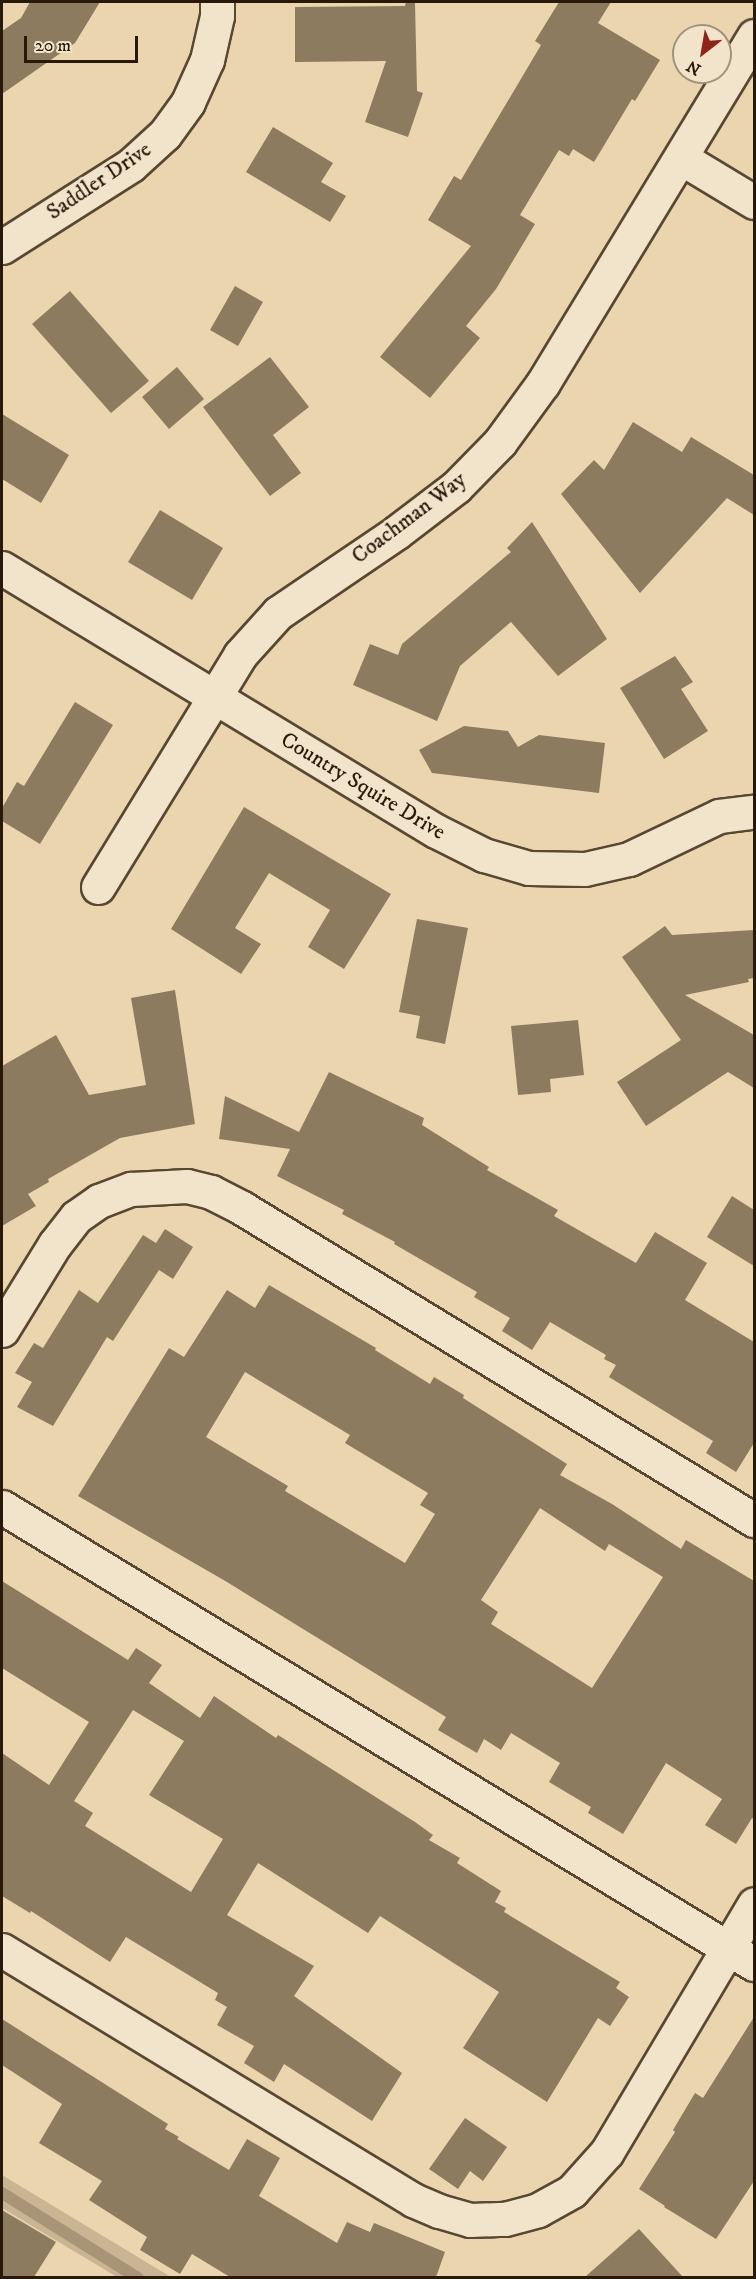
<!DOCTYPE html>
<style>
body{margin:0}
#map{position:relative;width:756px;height:2279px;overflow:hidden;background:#ead5af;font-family:"IM FELL DW Pica",serif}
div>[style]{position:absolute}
.green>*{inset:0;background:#c9b593}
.stream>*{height:12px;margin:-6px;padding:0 6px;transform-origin:6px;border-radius:6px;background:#a89577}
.building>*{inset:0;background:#8d7b5f}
.roads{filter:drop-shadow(2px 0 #584832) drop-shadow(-2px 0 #584832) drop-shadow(0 2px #584832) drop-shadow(0 -2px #584832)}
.minor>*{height:33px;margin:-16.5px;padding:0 16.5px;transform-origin:16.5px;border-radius:16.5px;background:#f1e4cb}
span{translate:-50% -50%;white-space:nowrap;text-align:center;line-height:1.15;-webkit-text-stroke:5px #f1e4cb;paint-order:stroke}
.street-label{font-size:22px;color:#281909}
.frame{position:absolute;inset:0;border:3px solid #281909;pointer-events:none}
.north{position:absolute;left:672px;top:24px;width:60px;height:60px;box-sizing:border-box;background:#f1e4cb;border:2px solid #a1937d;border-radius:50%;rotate:211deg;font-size:16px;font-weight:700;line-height:24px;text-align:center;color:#281909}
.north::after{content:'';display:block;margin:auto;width:21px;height:27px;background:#8f2418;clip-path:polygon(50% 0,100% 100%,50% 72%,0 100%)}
.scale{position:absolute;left:24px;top:36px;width:114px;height:27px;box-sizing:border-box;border:3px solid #281909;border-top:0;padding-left:8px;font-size:18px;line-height:21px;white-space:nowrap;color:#281909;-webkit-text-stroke:4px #f1e4cb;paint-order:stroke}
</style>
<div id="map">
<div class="green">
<div style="clip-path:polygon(2px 2175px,171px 2277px,117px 2277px,2px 2208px)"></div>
</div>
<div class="stream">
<div style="left:2px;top:2193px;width:160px;rotate:32deg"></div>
</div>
<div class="building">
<div style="clip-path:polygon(30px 2px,100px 2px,75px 43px,2px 94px,2px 31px,21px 18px)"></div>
<div style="clip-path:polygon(406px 2px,415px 2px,417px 91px,423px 93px,408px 137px,365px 122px,386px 61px,295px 62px,295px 7px,405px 6px)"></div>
<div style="clip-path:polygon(559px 2px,611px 2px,598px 23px,660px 60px,635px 101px,632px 99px,594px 162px,573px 149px,569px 156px,559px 150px,520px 215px,535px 224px,496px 289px,466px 326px,480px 338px,430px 398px,380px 357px,471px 246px,428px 220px,454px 176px,461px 180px,541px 45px,535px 41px)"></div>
<div style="clip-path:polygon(273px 127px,333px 163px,321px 182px,346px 196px,330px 222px,246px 172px)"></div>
<div style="clip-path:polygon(235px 286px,263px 302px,238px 346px,210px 330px)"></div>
<div style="clip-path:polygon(70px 291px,149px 381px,111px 413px,32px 324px)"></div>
<div style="clip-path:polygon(270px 357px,309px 407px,273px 435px,301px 473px,270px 496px,203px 407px)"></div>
<div style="clip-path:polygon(177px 367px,204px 399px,169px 429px,142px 397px)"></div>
<div style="clip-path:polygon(2px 414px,69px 455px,41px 503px,2px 479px)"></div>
<div style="clip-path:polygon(633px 422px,682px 452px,691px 437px,754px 475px,754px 515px,727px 498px,640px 593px,561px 494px,594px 460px,604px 470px)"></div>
<div style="clip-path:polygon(160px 510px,223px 548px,192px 600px,128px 562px)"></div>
<div style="clip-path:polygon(532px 522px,607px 639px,558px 676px,511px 622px,460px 666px,437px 721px,353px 685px,370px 644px,398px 655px,402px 644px,511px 552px,507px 548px)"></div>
<div style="clip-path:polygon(675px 656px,693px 682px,681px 689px,708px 731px,664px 759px,620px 688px)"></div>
<div style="clip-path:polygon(75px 702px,113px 725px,40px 844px,2px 821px,2px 808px,17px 782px,24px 786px)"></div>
<div style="clip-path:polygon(464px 726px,508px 731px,518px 747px,539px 735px,605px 743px,599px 793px,432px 773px,419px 750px)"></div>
<div style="clip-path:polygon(244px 807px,391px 894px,344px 969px,308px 947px,330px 910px,269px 873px,235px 928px,261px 944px,241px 974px,171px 929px)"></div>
<div style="clip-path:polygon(417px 919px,468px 928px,445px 1044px,416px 1038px,420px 1016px,399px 1012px)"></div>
<div style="clip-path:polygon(665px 926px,672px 935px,754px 930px,754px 978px,748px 979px,749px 982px,685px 995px,754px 1035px,754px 1088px,728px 1072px,646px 1126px,617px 1082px,681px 1040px,622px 957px)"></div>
<div style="clip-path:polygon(175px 990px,195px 1124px,120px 1138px,48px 1179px,49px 1182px,28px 1194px,36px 1206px,2px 1226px,2px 1066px,56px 1035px,89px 1095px,146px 1085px,131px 998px)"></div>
<div style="clip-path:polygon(578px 1020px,584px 1075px,550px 1079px,551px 1092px,518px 1095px,511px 1026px)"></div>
<div style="clip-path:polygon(329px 1072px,424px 1118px,422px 1125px,489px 1167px,487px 1170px,558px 1210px,554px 1216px,636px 1263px,655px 1232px,707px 1263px,685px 1300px,754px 1342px,754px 1443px,736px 1472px,706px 1453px,713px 1441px,609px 1377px,616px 1365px,604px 1359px,606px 1355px,550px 1322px,532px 1350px,502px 1331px,510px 1318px,474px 1297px,477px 1292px,394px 1244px,395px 1242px,342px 1214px,344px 1210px,277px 1176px,290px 1149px,219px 1139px,225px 1096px,299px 1132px)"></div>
<div style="clip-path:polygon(732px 1196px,754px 1210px,754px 1266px,707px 1237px)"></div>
<div style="clip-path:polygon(165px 1229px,193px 1247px,173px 1279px,159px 1270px,113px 1341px,107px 1337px,53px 1426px,17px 1407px,32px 1382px,15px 1373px,34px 1343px,43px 1348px,79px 1290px,98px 1303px,143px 1235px,156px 1243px)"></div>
<div style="clip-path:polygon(evenodd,269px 1285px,376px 1348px,375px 1350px,430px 1384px,434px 1377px,464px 1395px,463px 1398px,567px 1464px,560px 1475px,612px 1504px,681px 1549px,686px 1540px,754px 1581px,754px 1819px,752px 1818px,736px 1844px,705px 1825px,722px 1799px,666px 1763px,623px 1834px,588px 1813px,591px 1807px,549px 1782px,560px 1763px,511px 1733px,501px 1750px,484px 1739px,477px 1753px,438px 1730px,446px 1717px,227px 1582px,78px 1496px,169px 1348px,184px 1357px,227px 1290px,255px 1308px,269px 1285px,245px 1372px,350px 1435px,345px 1443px,428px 1493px,420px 1505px,435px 1514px,405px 1563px,285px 1491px,288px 1486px,206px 1437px,245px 1372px,269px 1285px,540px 1508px,605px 1551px,609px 1544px,663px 1577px,592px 1688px,491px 1624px,498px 1612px,481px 1600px,540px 1508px)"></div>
<div style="clip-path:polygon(evenodd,2px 1581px,128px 1660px,136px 1648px,162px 1665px,149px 1683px,200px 1718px,214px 1696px,276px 1738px,278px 1735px,415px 1822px,433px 1835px,429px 1840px,460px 1858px,457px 1863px,501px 1891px,495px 1902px,506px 1908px,504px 1912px,620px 1982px,616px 1988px,629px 1997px,610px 2026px,598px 2018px,547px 2102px,463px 2048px,499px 1992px,380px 1916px,368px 1933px,258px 1863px,227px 1915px,314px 1966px,294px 1996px,402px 2073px,372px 2121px,284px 2064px,274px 2082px,244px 2063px,254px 2046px,217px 2025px,227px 2007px,215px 2000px,218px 1993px,126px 1937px,110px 1962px,31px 1911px,30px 1913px,2px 1896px,2px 1753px,49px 1785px,89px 1722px,2px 1668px,2px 1581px,133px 1710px,184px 1741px,149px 1795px,223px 1839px,191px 1892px,85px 1826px,93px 1813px,74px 1801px,133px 1710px)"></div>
<div style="clip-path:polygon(754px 2017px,754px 2181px,716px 2239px,664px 2207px,665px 2206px,639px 2189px,675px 2132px,673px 2130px,695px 2093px,703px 2098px)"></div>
<div style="clip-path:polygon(2px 2019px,168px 2124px,165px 2129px,179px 2137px,177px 2139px,229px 2170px,247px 2139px,280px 2158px,259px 2196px,337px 2243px,347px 2222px,370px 2232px,374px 2223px,445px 2252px,436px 2277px,230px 2277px,192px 2254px,180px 2274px,140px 2250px,147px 2237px,89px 2200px,102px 2181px,39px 2143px,62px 2104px,2px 2065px)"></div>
<div style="clip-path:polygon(465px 2118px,507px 2147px,483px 2181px,470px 2171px,458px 2189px,429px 2169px)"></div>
<div style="clip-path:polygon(2px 2210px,56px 2242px,34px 2277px,2px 2277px)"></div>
<div style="clip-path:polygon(639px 2229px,683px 2277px,585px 2277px)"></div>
</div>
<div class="roads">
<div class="minor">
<div style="left:681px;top:158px;width:85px;rotate:31.1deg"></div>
<div style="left:2px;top:247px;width:153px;rotate:-32.4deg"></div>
<div style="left:131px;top:165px;width:46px;rotate:-42.4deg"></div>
<div style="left:165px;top:134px;width:39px;rotate:-54deg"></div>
<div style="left:188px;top:102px;width:46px;rotate:-65.7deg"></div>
<div style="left:207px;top:60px;width:45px;rotate:-77.2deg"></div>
<div style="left:217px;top:16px;width:14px;rotate:-90deg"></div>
<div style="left:2px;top:568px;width:507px;rotate:31.22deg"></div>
<div style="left:436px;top:831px;width:54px;rotate:26.6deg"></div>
<div style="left:484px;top:855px;width:47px;rotate:16.1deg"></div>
<div style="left:529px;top:868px;width:56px;rotate:1deg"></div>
<div style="left:585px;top:869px;width:45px;rotate:-12.8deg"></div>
<div style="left:629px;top:859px;width:100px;rotate:-25.5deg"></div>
<div style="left:719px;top:816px;width:35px;rotate:-7deg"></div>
<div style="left:98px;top:887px;width:272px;rotate:-58.5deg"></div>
<div style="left:240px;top:655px;width:57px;rotate:-47.9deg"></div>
<div style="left:278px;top:613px;width:144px;rotate:-34.2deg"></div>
<div style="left:397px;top:532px;width:74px;rotate:-37.3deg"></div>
<div style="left:456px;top:487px;width:63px;rotate:-45.6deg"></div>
<div style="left:500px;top:442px;width:73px;rotate:-53.9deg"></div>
<div style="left:543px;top:383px;width:406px;rotate:-58.7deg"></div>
<div style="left:2px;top:1330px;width:101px;rotate:-58.4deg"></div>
<div style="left:55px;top:1244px;width:34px;rotate:-52deg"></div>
<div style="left:76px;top:1217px;width:28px;rotate:-35deg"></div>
<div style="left:99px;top:1201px;width:34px;rotate:-21deg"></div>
<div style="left:131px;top:1189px;width:56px;rotate:-3.1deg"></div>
<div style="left:187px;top:1186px;width:25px;rotate:14deg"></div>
<div style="left:211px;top:1192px;width:35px;rotate:27deg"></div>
<div style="left:242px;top:1208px;width:600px;rotate:31.36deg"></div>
<div style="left:2px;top:1507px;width:880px;rotate:31.29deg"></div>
<div style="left:2px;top:1950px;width:481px;rotate:31.3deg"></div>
<div style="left:413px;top:2200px;width:28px;rotate:23deg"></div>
<div style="left:439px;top:2211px;width:32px;rotate:16deg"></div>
<div style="left:470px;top:2220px;width:35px;rotate:-2deg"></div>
<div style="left:505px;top:2219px;width:34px;rotate:-15deg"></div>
<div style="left:538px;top:2210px;width:39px;rotate:-29deg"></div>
<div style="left:572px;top:2191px;width:52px;rotate:-48.1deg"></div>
<div style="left:607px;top:2152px;width:288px;rotate:-59.3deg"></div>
</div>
</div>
<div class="street-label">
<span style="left:99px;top:181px;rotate:-34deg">Saddler Drive</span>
<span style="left:409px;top:518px;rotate:-37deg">Coachman Way</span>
<span style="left:363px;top:786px;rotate:31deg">Country Squire Drive</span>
</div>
<div class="frame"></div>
<div class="north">N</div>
<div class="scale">20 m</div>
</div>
